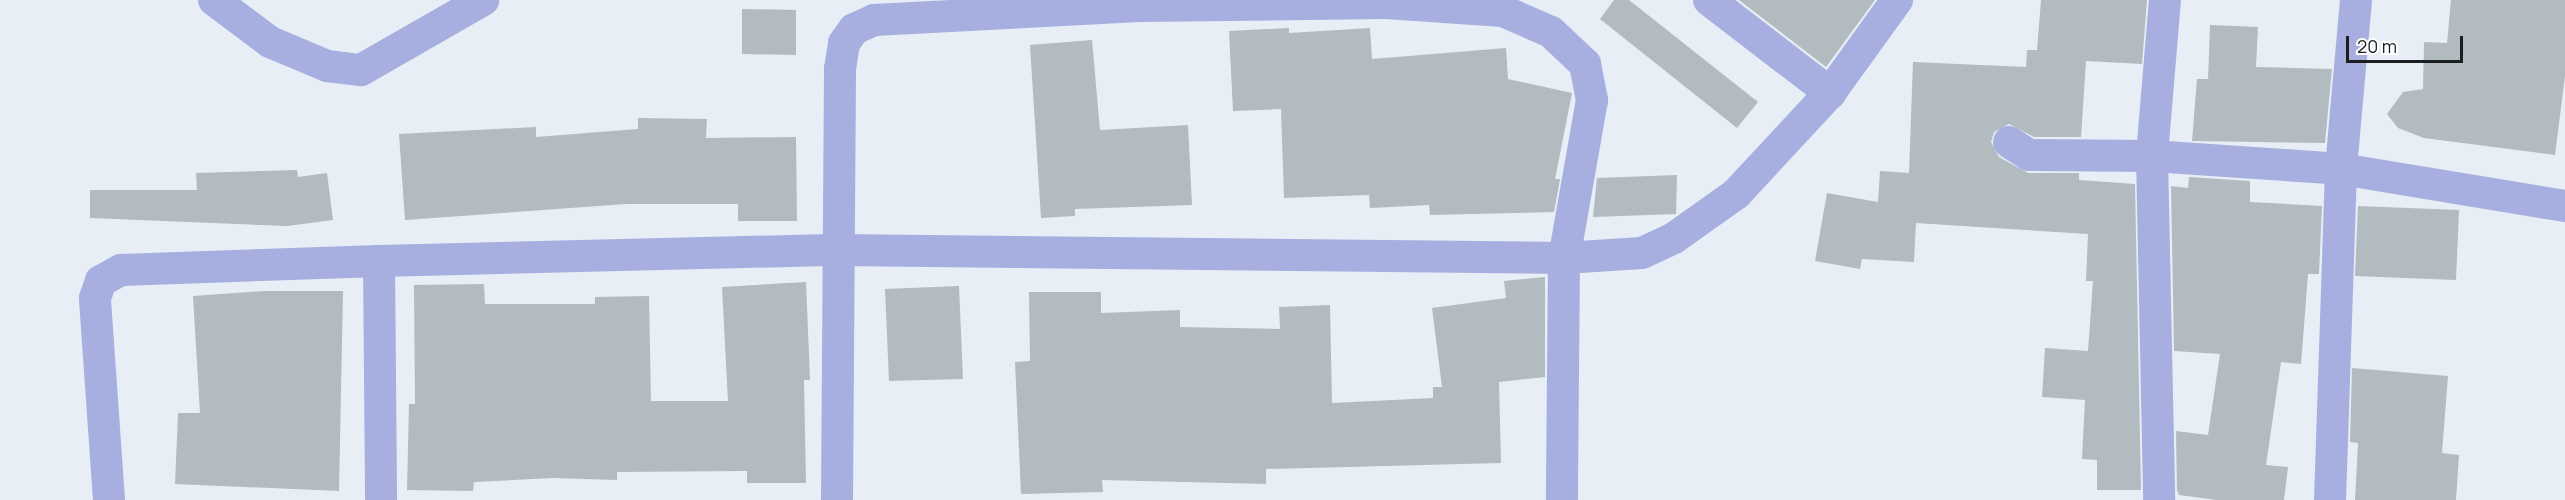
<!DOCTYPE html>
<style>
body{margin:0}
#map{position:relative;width:2565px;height:500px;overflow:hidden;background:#e8eef5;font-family:Manrope,sans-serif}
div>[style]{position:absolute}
.building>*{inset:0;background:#b2bbbf}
.minor>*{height:32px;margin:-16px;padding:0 16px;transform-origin:16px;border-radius:16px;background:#a6afe0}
span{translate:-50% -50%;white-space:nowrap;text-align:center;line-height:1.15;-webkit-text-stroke:4.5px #fff;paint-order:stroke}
.scale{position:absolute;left:2346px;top:36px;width:117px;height:27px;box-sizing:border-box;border:3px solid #1c1e20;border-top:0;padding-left:8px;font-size:18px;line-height:21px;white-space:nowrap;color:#1c1e20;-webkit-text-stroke:4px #fff;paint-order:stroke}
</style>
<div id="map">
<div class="building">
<div style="clip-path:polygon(1614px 0,1629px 0,1758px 102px,1737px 128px,1600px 19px)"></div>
<div style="clip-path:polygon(1739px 0,1875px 0,1826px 67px)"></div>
<div style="clip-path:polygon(2041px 0,2147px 0,2142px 64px,2086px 61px,2081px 137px,2034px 137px,2009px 124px,1994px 132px,1991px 142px,1999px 157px,2028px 173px,2079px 173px,2079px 180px,2135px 184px,2141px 490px,2097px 490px,2097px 460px,2082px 459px,2085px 400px,2042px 397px,2045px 348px,2088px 351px,2093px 281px,2086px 281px,2088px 234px,1916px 223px,1914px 262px,1862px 259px,1860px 269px,1815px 261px,1827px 193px,1878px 202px,1880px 171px,1909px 173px,1913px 62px,2026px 67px,2027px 50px,2037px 50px)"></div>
<div style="clip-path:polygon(2451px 0,2565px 0,2565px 76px,2555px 155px,2424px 138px,2398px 128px,2387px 114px,2403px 92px,2423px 89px,2424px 42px,2447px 43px)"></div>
<div style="clip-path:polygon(742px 9px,796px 10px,796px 55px,742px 54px)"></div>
<div style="clip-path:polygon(2210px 25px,2258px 27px,2256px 67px,2332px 69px,2325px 143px,2192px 141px,2197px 79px,2208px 79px)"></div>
<div style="clip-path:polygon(1289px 28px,1289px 33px,1370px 28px,1372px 59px,1506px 48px,1508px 79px,1572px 93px,1555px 179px,1560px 179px,1554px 212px,1430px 215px,1429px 205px,1370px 208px,1369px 195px,1284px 198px,1281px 109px,1233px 111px,1229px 31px)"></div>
<div style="clip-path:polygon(1092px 40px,1100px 130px,1188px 125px,1192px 205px,1075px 209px,1075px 216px,1041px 218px,1030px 45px)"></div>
<div style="clip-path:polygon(638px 118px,707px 119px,706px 138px,796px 137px,797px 221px,738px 221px,738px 204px,626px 204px,405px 220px,399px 134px,536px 127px,536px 137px,638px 129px)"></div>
<div style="clip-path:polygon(297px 170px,298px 177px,327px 173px,333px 220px,287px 226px,90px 218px,90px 190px,197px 190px,196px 173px)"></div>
<div style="clip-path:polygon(1677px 175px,1676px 214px,1593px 217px,1597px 178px)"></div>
<div style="clip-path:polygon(2189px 177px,2250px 181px,2250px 202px,2322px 206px,2319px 274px,2308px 274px,2301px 364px,2281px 362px,2266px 465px,2288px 467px,2284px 500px,2217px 500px,2179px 495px,2177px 490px,2176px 431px,2208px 435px,2220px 354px,2174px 351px,2171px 186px,2188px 188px)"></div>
<div style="clip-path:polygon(2358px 206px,2459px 210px,2456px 280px,2355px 276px)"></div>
<div style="clip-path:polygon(1545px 277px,1545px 377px,1499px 382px,1501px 463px,1266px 469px,1266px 484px,1102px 480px,1103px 492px,1021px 494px,1015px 362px,1030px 361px,1029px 292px,1101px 292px,1101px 313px,1180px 310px,1180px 327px,1280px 329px,1279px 307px,1330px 305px,1332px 403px,1433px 398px,1433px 387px,1442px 387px,1432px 308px,1506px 298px,1504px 281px)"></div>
<div style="clip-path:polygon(806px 282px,810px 380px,804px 380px,806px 483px,747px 483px,747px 471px,617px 472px,617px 480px,553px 478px,474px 482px,473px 491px,407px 490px,409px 404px,415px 404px,414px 285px,484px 284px,485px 304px,595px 304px,595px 297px,649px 296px,651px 401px,728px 401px,722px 287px)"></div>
<div style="clip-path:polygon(959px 286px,963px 379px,889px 381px,885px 289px)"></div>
<div style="clip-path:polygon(264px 291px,343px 291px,339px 491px,175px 484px,178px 413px,200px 413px,193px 296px)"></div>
<div style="clip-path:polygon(2352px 368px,2448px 376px,2442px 453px,2459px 455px,2456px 500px,2355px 500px,2358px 443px,2350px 442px)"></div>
</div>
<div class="minor">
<div style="left:214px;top:0;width:70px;rotate:36.9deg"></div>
<div style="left:270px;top:42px;width:62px;rotate:22.8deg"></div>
<div style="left:327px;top:66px;width:34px;rotate:7deg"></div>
<div style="left:361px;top:70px;width:141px;rotate:-29.8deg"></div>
<div style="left:1709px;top:0;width:153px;rotate:37.5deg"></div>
<div style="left:2165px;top:0;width:157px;rotate:94.8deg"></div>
<div style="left:2152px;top:156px;width:189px;rotate:3.9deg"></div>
<div style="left:2341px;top:169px;width:331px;rotate:91.9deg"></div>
<div style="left:2356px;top:0;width:170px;rotate:95.1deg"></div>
<div style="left:2341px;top:169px;width:227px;rotate:9.4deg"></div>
<div style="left:2009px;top:142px;width:24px;rotate:33deg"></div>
<div style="left:2029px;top:155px;width:123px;rotate:0.5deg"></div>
<div style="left:2152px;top:156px;width:344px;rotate:88.8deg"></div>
<div style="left:379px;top:261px;width:459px;rotate:-1.4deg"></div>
<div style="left:838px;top:250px;width:726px;rotate:0.63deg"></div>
<div style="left:1564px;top:258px;width:242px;rotate:90.5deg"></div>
<div style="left:109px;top:500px;width:202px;rotate:-94deg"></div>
<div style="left:95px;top:298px;width:18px;rotate:-71deg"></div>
<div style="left:101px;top:281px;width:23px;rotate:-29deg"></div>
<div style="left:121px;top:270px;width:258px;rotate:-2deg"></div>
<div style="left:379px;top:261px;width:239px;rotate:89.5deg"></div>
<div style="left:837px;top:500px;width:431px;rotate:-89.6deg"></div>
<div style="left:840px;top:69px;width:26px;rotate:-81deg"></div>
<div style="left:844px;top:43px;width:17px;rotate:-54deg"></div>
<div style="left:854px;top:29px;width:22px;rotate:-24deg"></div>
<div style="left:874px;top:20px;width:266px;rotate:-3deg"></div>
<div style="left:1140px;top:6px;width:246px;rotate:-0.7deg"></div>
<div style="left:1386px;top:3px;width:117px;rotate:3.9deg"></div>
<div style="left:1503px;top:11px;width:52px;rotate:23.6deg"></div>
<div style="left:1551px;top:32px;width:47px;rotate:43.3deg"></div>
<div style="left:1585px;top:64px;width:37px;rotate:79deg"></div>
<div style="left:1592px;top:100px;width:160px;rotate:100deg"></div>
<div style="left:1564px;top:258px;width:78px;rotate:-3.7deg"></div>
<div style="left:1642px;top:253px;width:35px;rotate:-25deg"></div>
<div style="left:1674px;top:238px;width:76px;rotate:-35.4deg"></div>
<div style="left:1736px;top:194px;width:138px;rotate:-47.1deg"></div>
<div style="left:1830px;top:93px;width:115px;rotate:-54.2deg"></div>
</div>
<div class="scale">20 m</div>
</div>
